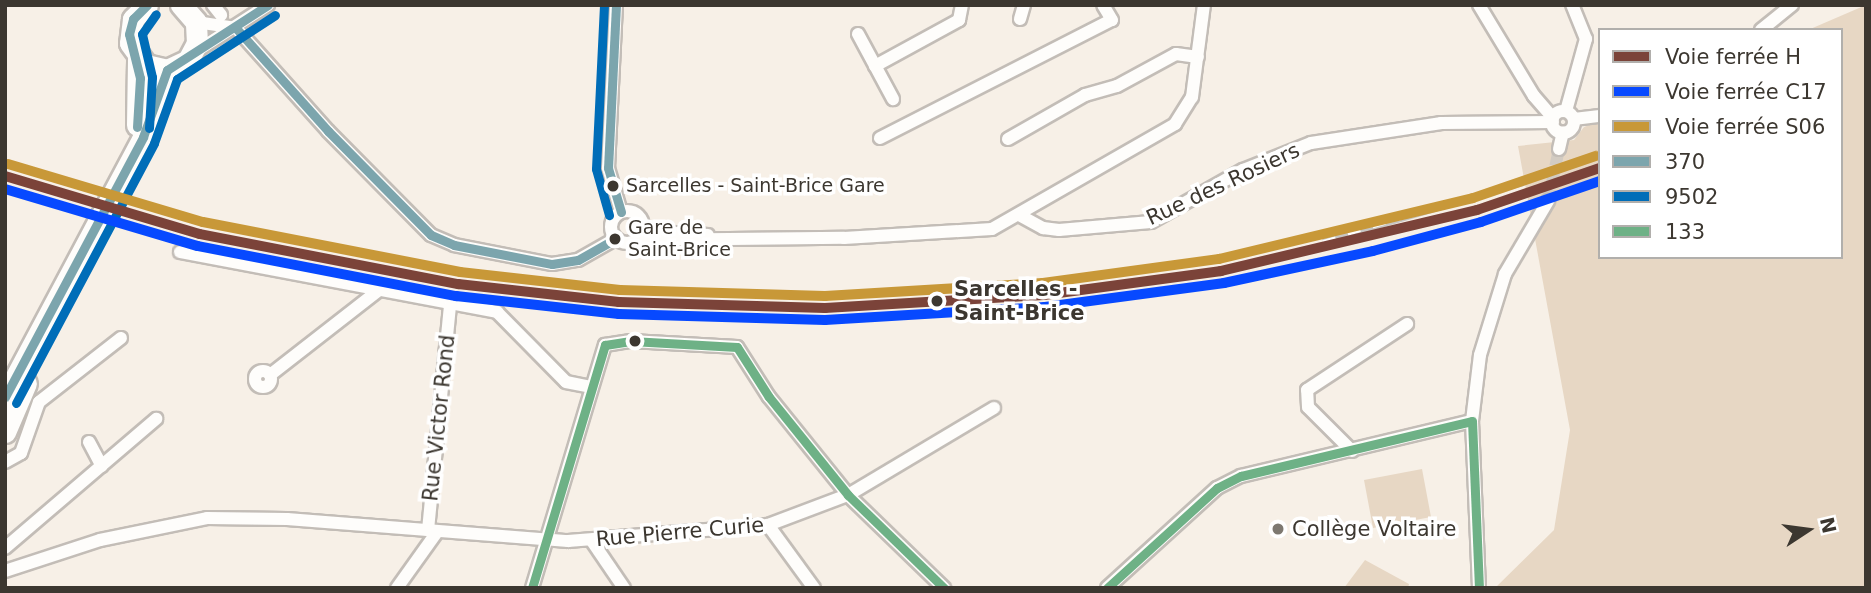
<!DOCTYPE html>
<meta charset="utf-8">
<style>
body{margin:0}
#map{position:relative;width:1871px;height:593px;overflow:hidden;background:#f7f0e7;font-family:"DejaVu Sans",sans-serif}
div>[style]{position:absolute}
.green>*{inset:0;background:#e7d7c4}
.street-tunnel>*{height:12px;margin-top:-6px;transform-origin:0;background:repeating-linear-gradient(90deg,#d2cbc2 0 12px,transparent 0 18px)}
.roads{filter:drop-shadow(2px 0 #c3bdb7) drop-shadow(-2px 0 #c3bdb7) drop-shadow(0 2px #c3bdb7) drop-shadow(0 -2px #c3bdb7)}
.street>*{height:12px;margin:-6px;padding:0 6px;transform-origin:6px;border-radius:6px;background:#fefdfb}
.street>.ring{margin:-6px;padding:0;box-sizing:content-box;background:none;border:12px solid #fefdfb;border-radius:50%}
.primary>*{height:21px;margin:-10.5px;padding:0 10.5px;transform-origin:10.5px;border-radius:10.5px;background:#fefdfb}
.rail>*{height:7px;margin-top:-3.5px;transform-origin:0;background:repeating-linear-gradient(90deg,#fff 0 13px,#c7c6c3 0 26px);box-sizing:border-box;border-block:2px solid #c7c6c3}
.bus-1>*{height:9px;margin:-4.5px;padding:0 4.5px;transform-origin:4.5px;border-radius:4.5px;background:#7ca5ad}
.bus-2>*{height:9px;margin:-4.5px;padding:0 4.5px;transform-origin:4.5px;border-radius:4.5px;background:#006db8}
.bus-3>*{height:9px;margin:-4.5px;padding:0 4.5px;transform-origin:4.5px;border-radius:4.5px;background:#6eb186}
.rail-1>*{height:10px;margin:-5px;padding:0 5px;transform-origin:5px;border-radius:5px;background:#7b4339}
.rail-2>*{height:10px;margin:-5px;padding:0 5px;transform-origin:5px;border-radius:5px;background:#0749ff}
.rail-3>*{height:10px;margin:-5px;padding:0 5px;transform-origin:5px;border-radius:5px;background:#c89838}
.dots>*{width:19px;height:19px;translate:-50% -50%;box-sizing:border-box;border:4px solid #fff;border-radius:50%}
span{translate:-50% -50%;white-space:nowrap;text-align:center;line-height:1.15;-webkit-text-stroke:7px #fff;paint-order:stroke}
.bus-label{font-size:19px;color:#3c3730}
.left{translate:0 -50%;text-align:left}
.street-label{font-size:21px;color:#3c3730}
.stop-label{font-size:21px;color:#3c3730;font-weight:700}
.poi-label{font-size:21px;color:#3c3730}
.frame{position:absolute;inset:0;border:7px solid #3c3730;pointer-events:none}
.legend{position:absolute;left:1598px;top:28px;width:245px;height:231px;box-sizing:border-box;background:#fff;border:2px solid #b1afac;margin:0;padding:9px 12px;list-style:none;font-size:21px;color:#3c3730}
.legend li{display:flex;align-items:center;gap:14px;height:35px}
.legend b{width:35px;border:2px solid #b1afac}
.north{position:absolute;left:1773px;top:495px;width:70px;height:70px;-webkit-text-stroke:5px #fff;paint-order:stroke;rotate:77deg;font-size:19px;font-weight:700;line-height:28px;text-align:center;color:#3c3730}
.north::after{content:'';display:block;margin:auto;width:24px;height:32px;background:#3c3730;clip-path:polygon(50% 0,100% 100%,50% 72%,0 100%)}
</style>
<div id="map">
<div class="green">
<div style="clip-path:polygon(1866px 5px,1866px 588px,1495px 588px,1554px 530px,1570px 430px,1518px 146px,1574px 140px,1584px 127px,1600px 121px,1600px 257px,1841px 257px,1841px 30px,1808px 30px)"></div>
<div style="clip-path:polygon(1422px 469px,1431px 517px,1373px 528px,1364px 480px)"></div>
<div style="clip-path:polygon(1365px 560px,1409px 584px,1408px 588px,1344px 588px)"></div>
</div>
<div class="street-tunnel">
<div style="left:1548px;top:201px;width:53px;rotate:-78.1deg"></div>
</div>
<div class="roads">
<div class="street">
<div style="left:213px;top:5px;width:13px;rotate:51deg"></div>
<div style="left:616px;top:5px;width:163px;rotate:92.8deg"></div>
<div style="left:608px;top:168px;width:46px;rotate:73.5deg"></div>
<div style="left:1479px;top:5px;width:106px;rotate:58.9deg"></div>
<div style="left:1534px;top:96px;width:29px;rotate:49deg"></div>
<div style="left:1020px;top:19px;width:15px;rotate:-74deg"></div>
<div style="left:196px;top:22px;width:40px;rotate:8.5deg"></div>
<div style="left:236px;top:28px;width:138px;rotate:48.2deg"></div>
<div style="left:328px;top:131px;width:146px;rotate:45.3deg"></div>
<div style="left:431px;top:235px;width:25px;rotate:23deg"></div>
<div style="left:454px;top:245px;width:100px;rotate:11deg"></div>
<div style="left:552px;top:264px;width:26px;rotate:-9deg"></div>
<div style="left:578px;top:260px;width:43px;rotate:-29.6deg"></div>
<div style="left:1761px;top:30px;width:40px;rotate:-39deg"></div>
<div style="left:858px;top:34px;width:74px;rotate:61.7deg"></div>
<div style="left:195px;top:52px;width:87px;rotate:-32.8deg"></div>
<div style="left:875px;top:66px;width:96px;rotate:-28.7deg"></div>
<div style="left:959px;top:20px;width:15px;rotate:-79deg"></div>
<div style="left:1566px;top:111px;width:75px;rotate:-74.5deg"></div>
<div style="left:1586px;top:39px;width:37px;rotate:-112deg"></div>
<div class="ring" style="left:1552px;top:111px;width:10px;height:10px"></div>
<div style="left:1574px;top:119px;width:26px;rotate:-7deg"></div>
<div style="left:880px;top:138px;width:260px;rotate:-27deg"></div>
<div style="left:1112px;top:20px;width:17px;rotate:-121deg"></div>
<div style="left:1008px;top:139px;width:89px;rotate:-29.7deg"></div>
<div style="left:1085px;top:95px;width:33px;rotate:-16deg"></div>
<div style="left:1117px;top:86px;width:67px;rotate:-28.5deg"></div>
<div style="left:1176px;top:54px;width:22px;rotate:8deg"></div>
<div style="left:1559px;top:149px;width:17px;rotate:-77deg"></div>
<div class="ring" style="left:611px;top:211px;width:20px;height:20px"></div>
<div style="left:1021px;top:216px;width:25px;rotate:29deg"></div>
<div style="left:1043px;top:228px;width:16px;rotate:7deg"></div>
<div style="left:1059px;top:230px;width:92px;rotate:-5deg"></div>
<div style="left:1151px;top:222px;width:106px;rotate:-29.5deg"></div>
<div style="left:1243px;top:170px;width:73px;rotate:-21.7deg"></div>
<div style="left:1311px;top:143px;width:132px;rotate:-8.7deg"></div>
<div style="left:1441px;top:123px;width:112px;rotate:-0.5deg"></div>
<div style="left:643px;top:231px;width:65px;rotate:3.5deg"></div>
<div style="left:637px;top:240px;width:207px;rotate:-0.6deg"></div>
<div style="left:844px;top:238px;width:148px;rotate:-3.5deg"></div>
<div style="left:992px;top:229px;width:211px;rotate:-29.8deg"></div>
<div style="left:1175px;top:124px;width:32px;rotate:-58deg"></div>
<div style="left:1192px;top:97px;width:93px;rotate:-82.6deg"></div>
<div style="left:180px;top:252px;width:323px;rotate:10.7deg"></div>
<div style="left:497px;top:312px;width:98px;rotate:45.4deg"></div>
<div style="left:566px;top:382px;width:25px;rotate:11deg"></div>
<div class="ring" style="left:255px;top:371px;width:4px;height:4px"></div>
<div style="left:270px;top:375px;width:137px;rotate:-37.9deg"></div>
<div style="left:89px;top:442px;width:27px;rotate:62deg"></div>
<div style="left:1352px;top:451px;width:62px;rotate:-135deg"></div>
<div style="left:1308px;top:407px;width:17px;rotate:-93deg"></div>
<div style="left:1307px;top:390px;width:120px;rotate:-33.4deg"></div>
<div style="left:5px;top:462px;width:18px;rotate:-29deg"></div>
<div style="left:21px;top:453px;width:54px;rotate:-70.6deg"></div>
<div style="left:39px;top:402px;width:104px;rotate:-38deg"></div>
<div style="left:768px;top:525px;width:78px;rotate:53.9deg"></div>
<div style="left:428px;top:530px;width:225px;rotate:-84.4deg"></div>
<div style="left:592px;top:541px;width:57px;rotate:55.8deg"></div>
<div style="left:5px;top:548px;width:199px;rotate:-40.5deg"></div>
<div style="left:5px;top:571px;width:100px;rotate:-18.1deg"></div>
<div style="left:100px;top:540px;width:109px;rotate:-11.6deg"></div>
<div style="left:207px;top:518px;width:80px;rotate:0.7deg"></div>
<div style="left:287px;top:519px;width:282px;rotate:4.5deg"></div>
<div style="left:568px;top:541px;width:201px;rotate:-4.6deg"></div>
<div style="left:768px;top:525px;width:85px;rotate:-20.6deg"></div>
<div style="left:848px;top:495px;width:170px;rotate:-30.8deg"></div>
<div style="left:397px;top:588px;width:69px;rotate:-54.5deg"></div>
<div style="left:532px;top:588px;width:254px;rotate:-73.3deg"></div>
<div style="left:605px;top:345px;width:26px;rotate:-9deg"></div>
<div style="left:631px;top:341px;width:106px;rotate:3.2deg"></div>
<div style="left:737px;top:347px;width:59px;rotate:57.4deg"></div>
<div style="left:769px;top:397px;width:126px;rotate:51.1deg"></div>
<div style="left:848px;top:495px;width:134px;rotate:44.1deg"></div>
<div style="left:1107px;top:588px;width:149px;rotate:-42.3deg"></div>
<div style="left:1217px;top:488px;width:27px;rotate:-27deg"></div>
<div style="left:1241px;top:476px;width:237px;rotate:-13.4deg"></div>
<div style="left:1479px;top:588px;width:167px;rotate:-92.4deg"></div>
<div style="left:1472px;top:421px;width:66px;rotate:-83.1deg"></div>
<div style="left:1480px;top:355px;width:85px;rotate:-72.8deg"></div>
<div style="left:1505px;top:274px;width:85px;rotate:-59.5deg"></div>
</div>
<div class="primary">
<div style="left:147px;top:5px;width:20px;rotate:135deg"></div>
<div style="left:133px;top:19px;width:24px;rotate:97deg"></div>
<div style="left:130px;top:43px;width:27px;rotate:54deg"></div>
<div style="left:146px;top:65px;width:22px;rotate:13deg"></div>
<div style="left:167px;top:70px;width:23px;rotate:-25deg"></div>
<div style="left:188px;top:60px;width:19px;rotate:-62deg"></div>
<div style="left:197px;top:43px;width:21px;rotate:-93deg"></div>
<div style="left:196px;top:22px;width:23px;rotate:-131deg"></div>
<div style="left:137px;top:125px;width:67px;rotate:-89.1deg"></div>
<div style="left:5px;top:397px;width:294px;rotate:-62deg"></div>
<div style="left:143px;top:137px;width:71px;rotate:-70.3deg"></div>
<div style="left:5px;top:432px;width:53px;rotate:-66.8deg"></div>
</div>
</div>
<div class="rail">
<div style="left:1323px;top:241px;width:209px;rotate:-16.4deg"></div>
</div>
<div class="bus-1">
<div style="left:616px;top:5px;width:163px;rotate:92.8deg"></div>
<div style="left:608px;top:168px;width:46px;rotate:73.5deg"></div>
<div style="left:236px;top:28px;width:138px;rotate:48.2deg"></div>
<div style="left:328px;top:131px;width:146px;rotate:45.3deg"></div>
<div style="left:431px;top:235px;width:25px;rotate:23deg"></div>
<div style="left:454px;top:245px;width:100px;rotate:11deg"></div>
<div style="left:552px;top:264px;width:26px;rotate:-9deg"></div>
<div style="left:578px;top:260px;width:43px;rotate:-29.6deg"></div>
<div style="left:137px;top:127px;width:49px;rotate:-86.5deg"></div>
<div style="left:140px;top:78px;width:45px;rotate:-104deg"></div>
<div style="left:129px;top:34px;width:16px;rotate:-75deg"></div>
<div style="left:133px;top:19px;width:20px;rotate:-45deg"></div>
<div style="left:5px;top:397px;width:294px;rotate:-62deg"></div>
<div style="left:143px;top:137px;width:71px;rotate:-70.3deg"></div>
<div style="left:167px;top:70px;width:120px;rotate:-32.8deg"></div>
</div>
<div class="bus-2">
<div style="left:604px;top:5px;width:164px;rotate:92.8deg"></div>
<div style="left:596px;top:169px;width:48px;rotate:74.2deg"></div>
<div style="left:149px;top:128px;width:51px;rotate:-86.6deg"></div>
<div style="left:152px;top:77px;width:44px;rotate:-103.1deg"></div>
<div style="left:142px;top:34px;width:24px;rotate:-55deg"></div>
<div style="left:16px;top:403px;width:294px;rotate:-62deg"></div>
<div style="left:154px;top:143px;width:68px;rotate:-70.2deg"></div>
<div style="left:177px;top:79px;width:117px;rotate:-33.1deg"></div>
</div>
<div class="bus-3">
<div style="left:532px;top:588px;width:254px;rotate:-73.3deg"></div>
<div style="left:605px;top:345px;width:26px;rotate:-9deg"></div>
<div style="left:631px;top:341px;width:106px;rotate:3.2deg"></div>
<div style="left:737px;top:347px;width:59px;rotate:57.4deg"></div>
<div style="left:769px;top:397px;width:126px;rotate:51.1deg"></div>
<div style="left:848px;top:495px;width:134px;rotate:44.1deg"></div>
<div style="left:1107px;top:588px;width:149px;rotate:-42.3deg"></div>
<div style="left:1217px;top:488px;width:27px;rotate:-27deg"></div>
<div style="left:1241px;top:476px;width:237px;rotate:-13.4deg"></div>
<div style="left:1472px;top:421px;width:167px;rotate:87.6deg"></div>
</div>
<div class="rail-1">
<div style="left:5px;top:176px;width:203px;rotate:16.6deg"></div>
<div style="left:200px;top:234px;width:263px;rotate:11deg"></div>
<div style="left:458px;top:284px;width:162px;rotate:6.4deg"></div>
<div style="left:619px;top:302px;width:206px;rotate:1.7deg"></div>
<div style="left:825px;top:308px;width:219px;rotate:-3.4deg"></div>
<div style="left:1044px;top:295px;width:179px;rotate:-7.7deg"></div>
<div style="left:1221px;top:271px;width:263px;rotate:-13.4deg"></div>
<div style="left:1477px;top:210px;width:130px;rotate:-18.9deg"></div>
</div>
<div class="rail-2">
<div style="left:5px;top:189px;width:201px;rotate:16.5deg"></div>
<div style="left:198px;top:246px;width:263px;rotate:11deg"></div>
<div style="left:456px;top:296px;width:164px;rotate:6.3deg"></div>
<div style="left:619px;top:314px;width:206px;rotate:1.7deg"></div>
<div style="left:825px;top:320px;width:220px;rotate:-3.4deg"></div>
<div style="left:1045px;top:307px;width:181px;rotate:-7.6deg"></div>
<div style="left:1224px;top:283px;width:152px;rotate:-12.1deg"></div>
<div style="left:1373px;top:251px;width:112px;rotate:-15deg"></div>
<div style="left:1481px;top:222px;width:126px;rotate:-19deg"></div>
</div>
<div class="rail-3">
<div style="left:8px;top:164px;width:203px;rotate:16.6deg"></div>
<div style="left:203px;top:222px;width:262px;rotate:11deg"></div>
<div style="left:460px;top:272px;width:161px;rotate:6.4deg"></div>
<div style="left:620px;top:290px;width:205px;rotate:1.7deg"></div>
<div style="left:825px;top:296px;width:218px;rotate:-3.4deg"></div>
<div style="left:1043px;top:283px;width:178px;rotate:-7.8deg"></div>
<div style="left:1219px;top:259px;width:261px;rotate:-13.5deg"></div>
<div style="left:1473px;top:198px;width:130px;rotate:-18.9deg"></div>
</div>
<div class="dots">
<div style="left:613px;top:186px;background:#3c3730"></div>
<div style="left:615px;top:239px;background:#3c3730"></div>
<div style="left:937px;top:301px;background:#3c3730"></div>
<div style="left:635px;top:341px;background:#3c3730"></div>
<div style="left:1278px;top:529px;background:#7d7870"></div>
</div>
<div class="bus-label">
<span class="left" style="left:626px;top:186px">Sarcelles - Saint-Brice Gare</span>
<span class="left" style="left:628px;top:239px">Gare de<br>Saint-Brice</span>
</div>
<div class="street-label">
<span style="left:1223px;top:184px;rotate:-25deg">Rue des Rosiers</span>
<span style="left:439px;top:418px;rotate:-84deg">Rue Victor Rond</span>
<span style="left:680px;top:532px;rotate:-5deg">Rue Pierre Curie</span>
</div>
<div class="stop-label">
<span class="left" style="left:954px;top:301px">Sarcelles -<br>Saint-Brice</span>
</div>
<div class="poi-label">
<span class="left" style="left:1292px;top:529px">Collège Voltaire</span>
</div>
<div class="frame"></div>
<ul class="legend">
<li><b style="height:9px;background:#7b4339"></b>Voie ferrée H</li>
<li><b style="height:9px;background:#0749ff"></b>Voie ferrée C17</li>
<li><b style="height:9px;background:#c89838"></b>Voie ferrée S06</li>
<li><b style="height:9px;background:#7ca5ad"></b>370</li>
<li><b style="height:9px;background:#006db8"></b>9502</li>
<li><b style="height:9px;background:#6eb186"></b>133</li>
</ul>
<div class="north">N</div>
</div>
